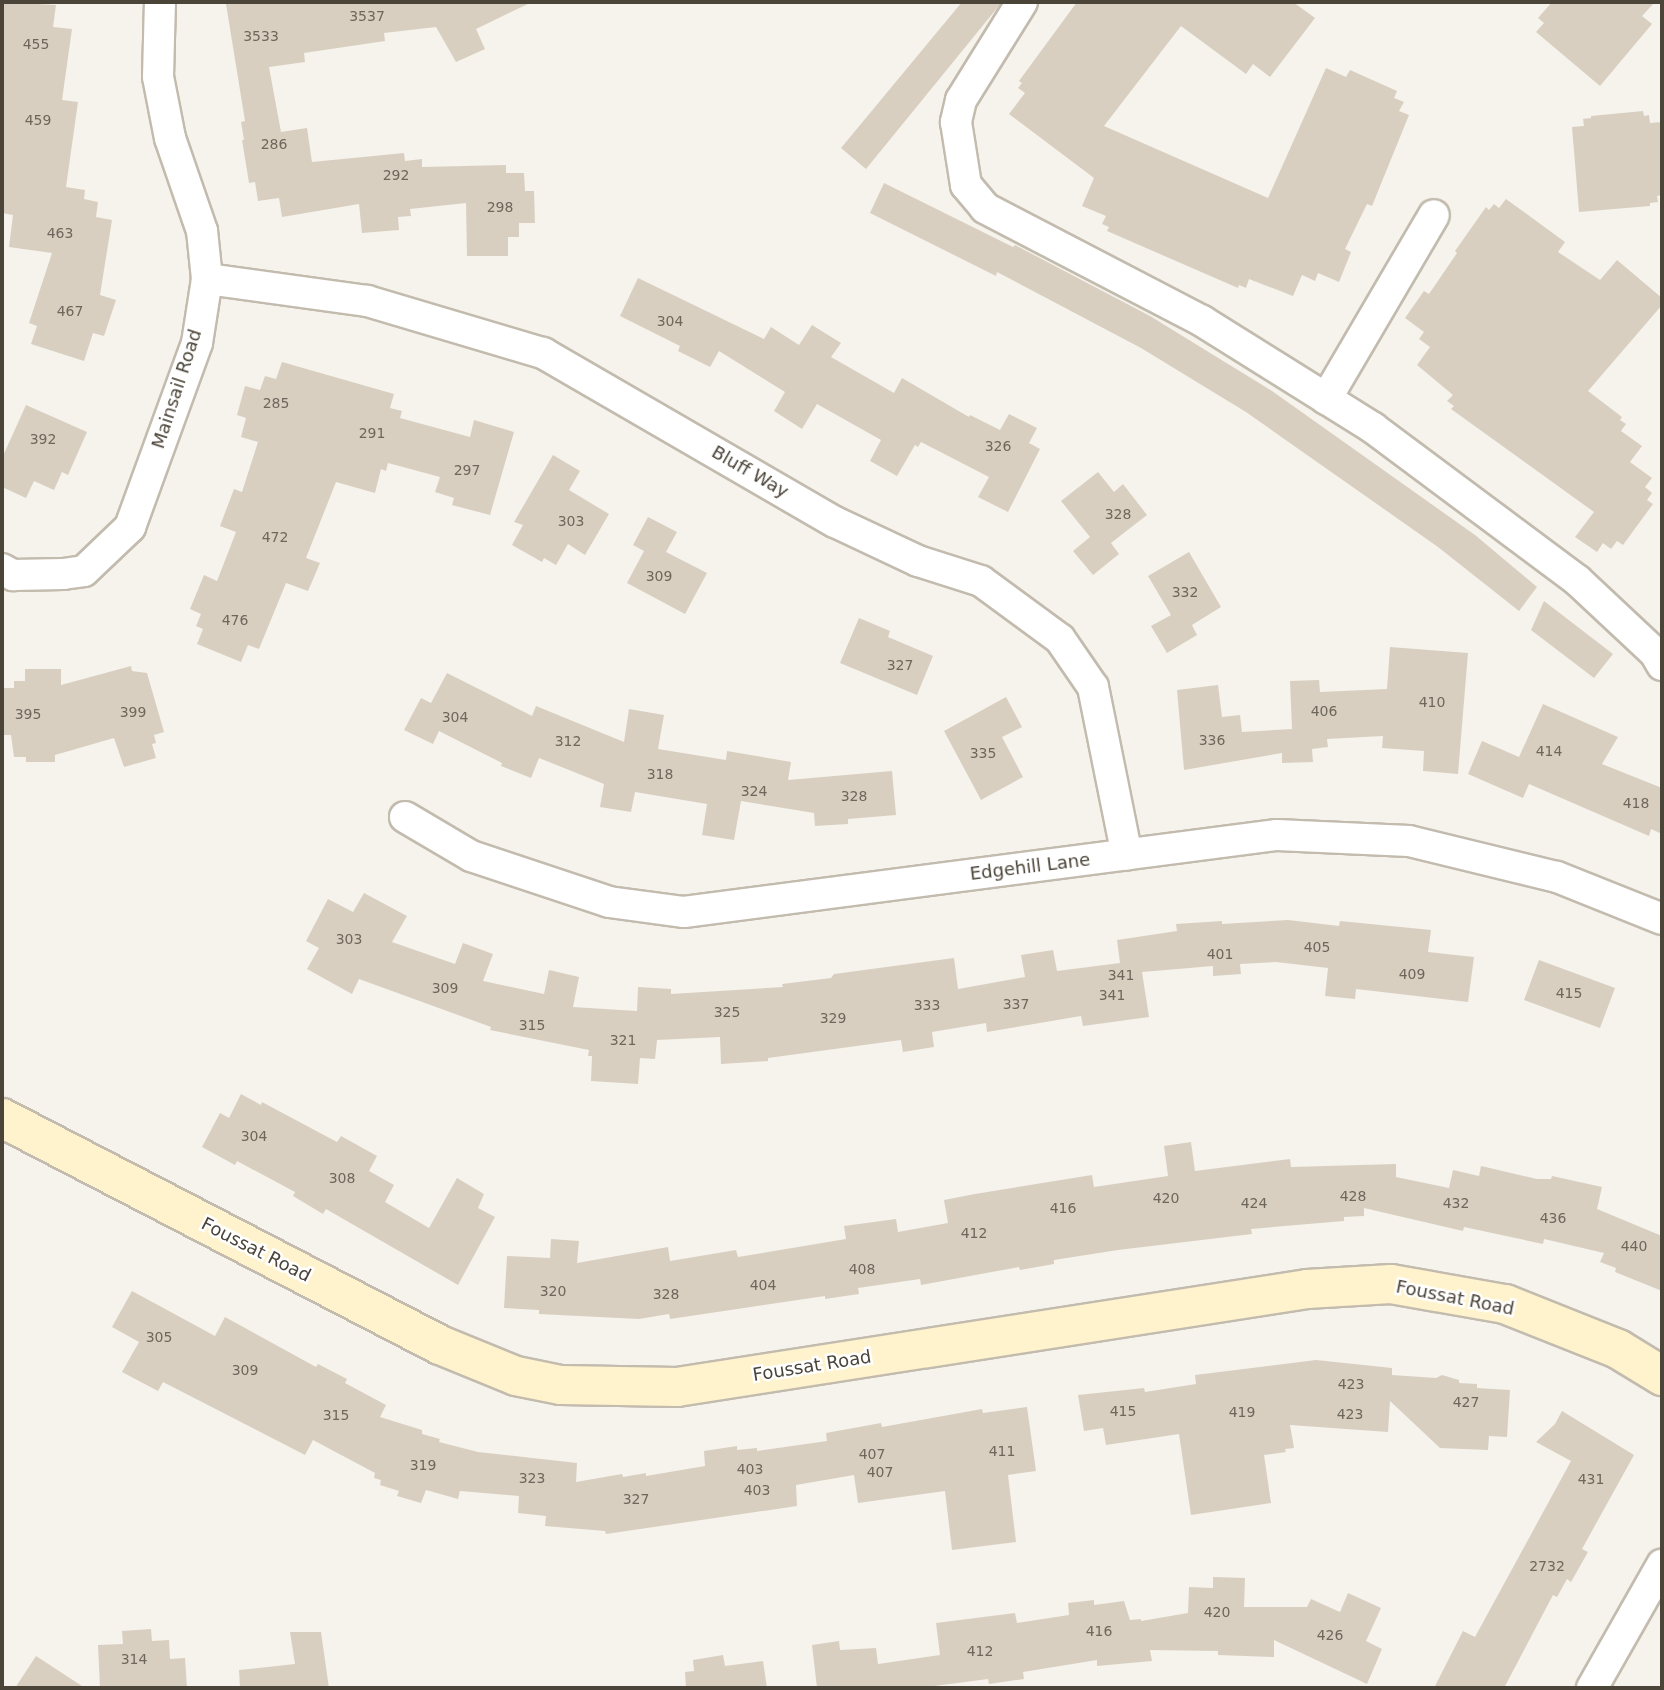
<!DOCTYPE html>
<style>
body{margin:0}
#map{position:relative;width:1664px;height:1690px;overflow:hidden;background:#f6f3ec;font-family:"DejaVu Sans",sans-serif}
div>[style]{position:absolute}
.building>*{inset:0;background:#d8cfc1}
.roads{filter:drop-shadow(2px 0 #c2bbae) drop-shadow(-2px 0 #c2bbae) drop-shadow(0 2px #c2bbae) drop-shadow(0 -2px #c2bbae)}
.street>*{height:30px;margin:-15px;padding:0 15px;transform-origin:15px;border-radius:15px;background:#fff}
.secondary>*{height:38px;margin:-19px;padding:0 19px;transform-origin:19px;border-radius:19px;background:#fff3cd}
span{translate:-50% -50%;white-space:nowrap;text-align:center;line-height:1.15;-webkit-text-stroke:5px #fff;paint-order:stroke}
.number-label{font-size:14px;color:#6e675b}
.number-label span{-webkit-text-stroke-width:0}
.street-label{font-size:18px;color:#4b4439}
.frame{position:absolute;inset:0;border:4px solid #4b4439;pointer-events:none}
</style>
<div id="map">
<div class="building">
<div style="clip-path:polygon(2px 2px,56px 5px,53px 27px,72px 29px,62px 100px,78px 102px,66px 187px,85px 190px,84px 199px,98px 202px,96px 217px,112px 220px,100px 295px,116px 300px,104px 336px,93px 333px,84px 361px,31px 344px,37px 326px,29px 323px,52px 253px,9px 247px,13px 215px,2px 213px)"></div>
<div style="clip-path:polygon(241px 2px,532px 2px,476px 29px,485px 49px,456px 62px,436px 27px,384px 33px,385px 41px,304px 53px,305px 62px,269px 67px,281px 132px,307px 128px,312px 162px,404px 153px,405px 161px,422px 159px,422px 167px,506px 165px,506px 173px,524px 173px,525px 191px,534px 191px,535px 223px,519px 223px,519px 237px,508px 237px,508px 256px,467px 256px,466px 203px,410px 209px,411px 216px,398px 217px,399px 230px,362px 233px,359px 204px,282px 217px,279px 198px,258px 201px,255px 182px,249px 183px,242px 140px,244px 140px,241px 122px,245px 121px,226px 4px)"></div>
<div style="clip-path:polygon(962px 2px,1002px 2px,866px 169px,841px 148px)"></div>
<div style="clip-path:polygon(1077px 2px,1293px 2px,1315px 18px,1270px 77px,1253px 64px,1246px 74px,1181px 26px,1104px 126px,1268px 198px,1326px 68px,1346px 77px,1350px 70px,1397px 91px,1394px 98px,1404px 102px,1399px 111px,1409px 115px,1372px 206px,1367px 204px,1345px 249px,1351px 252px,1339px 282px,1318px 273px,1315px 281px,1302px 275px,1293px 296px,1249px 279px,1246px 288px,1239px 285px,1238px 288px,1107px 231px,1109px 227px,1102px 224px,1106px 216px,1082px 206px,1094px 178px,1009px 114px,1025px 93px,1018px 88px,1022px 83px,1019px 81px)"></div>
<div style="clip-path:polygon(1552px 2px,1655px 2px,1642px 16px,1652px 24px,1600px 86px,1536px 32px,1544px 23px,1538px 18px)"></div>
<div style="clip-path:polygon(1643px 111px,1644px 116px,1649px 115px,1650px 123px,1662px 122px,1662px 195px,1657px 196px,1658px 202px,1650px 203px,1650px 206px,1579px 212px,1572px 127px,1584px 126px,1583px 119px,1591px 118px,1591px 116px)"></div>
<div style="clip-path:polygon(884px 183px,1013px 247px,1015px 245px,1150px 316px,1272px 391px,1475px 535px,1537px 587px,1519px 611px,1438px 547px,1246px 412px,1141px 348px,997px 272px,996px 276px,870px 213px)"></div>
<div style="clip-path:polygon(1506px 199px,1565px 242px,1558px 252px,1600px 280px,1617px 260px,1662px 298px,1662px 305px,1588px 391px,1622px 417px,1620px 420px,1626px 424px,1621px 431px,1642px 446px,1630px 462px,1652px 478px,1645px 487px,1652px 493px,1647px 500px,1653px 504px,1623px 545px,1617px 541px,1611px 549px,1603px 543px,1597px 552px,1575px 537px,1594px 512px,1451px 409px,1454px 406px,1447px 401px,1453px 395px,1417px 365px,1430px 347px,1419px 339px,1424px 332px,1405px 318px,1424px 291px,1429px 294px,1457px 253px,1455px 251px,1486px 207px,1489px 210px,1494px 204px,1499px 208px)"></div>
<div style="clip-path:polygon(638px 278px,764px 339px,771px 327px,799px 345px,812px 325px,841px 343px,831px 357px,894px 393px,902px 378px,969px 417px,970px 415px,1000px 430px,1009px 414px,1037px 428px,1029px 443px,1040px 449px,1008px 512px,978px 497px,989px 477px,921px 442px,918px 447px,915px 445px,897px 476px,870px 461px,881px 440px,817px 404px,802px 429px,774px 411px,785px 392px,719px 351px,710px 367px,678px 351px,680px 346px,620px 316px)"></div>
<div style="clip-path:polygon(282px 362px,394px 394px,390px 408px,402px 411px,400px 418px,470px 437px,474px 420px,514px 432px,490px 515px,452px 505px,454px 498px,435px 492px,440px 477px,388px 463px,386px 471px,381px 469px,375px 493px,336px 482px,306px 558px,320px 563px,308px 591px,286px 583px,259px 649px,248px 645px,241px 662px,197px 644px,203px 629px,196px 626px,201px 614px,190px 609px,204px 575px,217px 581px,236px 532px,220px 526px,234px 489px,242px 492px,258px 442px,241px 437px,246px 418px,237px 415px,245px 386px,260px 390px,265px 376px,276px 379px)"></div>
<div style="clip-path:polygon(26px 405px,87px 432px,68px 475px,62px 472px,54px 490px,34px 481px,26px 498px,2px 487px,2px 458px)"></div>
<div style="clip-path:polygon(553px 455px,580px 471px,569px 490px,609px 514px,585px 555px,568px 544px,556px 565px,544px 558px,542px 562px,512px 545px,523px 525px,514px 522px)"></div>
<div style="clip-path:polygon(1098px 472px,1114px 492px,1123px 484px,1147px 515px,1111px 543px,1119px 554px,1093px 575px,1073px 551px,1090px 537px,1061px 501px)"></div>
<div style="clip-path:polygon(648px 517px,677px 532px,666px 552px,707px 573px,685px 614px,627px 583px,644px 551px,633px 545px)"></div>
<div style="clip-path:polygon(1189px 552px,1221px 607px,1192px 625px,1197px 635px,1167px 653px,1151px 626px,1171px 615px,1148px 576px)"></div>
<div style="clip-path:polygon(1544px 601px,1613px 654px,1594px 678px,1531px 630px)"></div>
<div style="clip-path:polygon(859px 618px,890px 631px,888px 637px,933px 656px,917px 695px,840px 663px)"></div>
<div style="clip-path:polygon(1390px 647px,1468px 653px,1458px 774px,1423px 771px,1424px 751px,1382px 748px,1383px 736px,1327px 739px,1328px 747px,1312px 749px,1313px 762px,1282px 763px,1282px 753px,1184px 770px,1177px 690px,1218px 685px,1222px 717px,1240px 715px,1242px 732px,1292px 729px,1290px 681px,1319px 680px,1320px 692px,1387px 689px)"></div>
<div style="clip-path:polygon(131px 666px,132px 671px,147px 673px,164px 732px,154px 735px,156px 743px,152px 744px,156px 758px,124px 767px,114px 738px,55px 755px,55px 762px,26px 762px,26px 757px,14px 757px,11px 735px,2px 735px,2px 688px,14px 688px,14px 681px,25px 681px,25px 669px,61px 669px,61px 685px)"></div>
<div style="clip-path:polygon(447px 673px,532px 716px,536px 706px,624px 742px,629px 709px,664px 715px,658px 749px,726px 760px,727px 751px,791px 762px,788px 780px,892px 771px,896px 815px,848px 819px,848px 824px,815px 826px,814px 813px,741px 801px,734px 840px,702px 835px,707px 804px,635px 792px,631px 812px,600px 807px,604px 784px,539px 758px,531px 778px,501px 766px,502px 763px,439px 731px,433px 744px,404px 730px,421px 698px,431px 703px)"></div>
<div style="clip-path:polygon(1006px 697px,1022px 727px,1002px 737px,1023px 777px,981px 800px,944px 731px)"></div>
<div style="clip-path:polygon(1543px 704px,1618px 737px,1602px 764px,1662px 788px,1662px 834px,1651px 829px,1649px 836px,1529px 784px,1523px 798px,1468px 774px,1482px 741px,1519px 757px)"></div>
<div style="clip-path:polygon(364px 893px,407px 916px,392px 942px,455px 964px,463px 943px,493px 954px,483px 981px,544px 994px,549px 970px,579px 977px,573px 1007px,637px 1011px,638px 987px,671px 989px,671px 994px,783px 987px,782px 984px,831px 978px,834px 974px,954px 958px,958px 989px,1025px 977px,1021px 955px,1053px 950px,1057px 971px,1120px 963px,1117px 940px,1177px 931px,1176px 924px,1222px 921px,1222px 924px,1288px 920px,1339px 926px,1340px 921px,1431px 930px,1428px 952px,1474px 957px,1468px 1002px,1356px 989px,1355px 999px,1325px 996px,1328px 968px,1276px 962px,1240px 964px,1241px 974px,1213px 976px,1213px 966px,1142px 972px,1149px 1017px,1083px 1026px,1081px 1016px,987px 1032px,986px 1023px,932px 1032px,934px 1047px,903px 1052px,901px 1040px,768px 1058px,768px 1061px,721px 1064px,720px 1037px,657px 1040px,655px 1059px,640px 1058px,638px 1084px,591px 1081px,592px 1056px,588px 1056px,589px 1050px,490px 1030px,491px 1027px,359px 979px,352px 994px,307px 969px,319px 948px,306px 941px,328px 899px,353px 912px)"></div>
<div style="clip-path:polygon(1539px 960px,1615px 988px,1600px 1028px,1524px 1000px)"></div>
<div style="clip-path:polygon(241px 1094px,261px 1105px,262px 1102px,337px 1142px,341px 1136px,377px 1156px,369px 1171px,394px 1185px,385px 1202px,429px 1228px,457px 1178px,484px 1194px,478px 1208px,495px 1217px,458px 1285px,326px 1209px,323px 1214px,293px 1196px,295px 1192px,237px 1161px,235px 1165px,202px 1147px,220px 1113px,229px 1118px)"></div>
<div style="clip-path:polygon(1191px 1142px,1195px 1171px,1290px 1159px,1291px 1167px,1396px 1164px,1396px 1177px,1449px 1188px,1453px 1170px,1479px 1176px,1481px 1166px,1537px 1179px,1551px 1179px,1552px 1176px,1602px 1187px,1597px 1209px,1662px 1236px,1662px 1291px,1615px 1272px,1616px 1268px,1600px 1262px,1604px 1253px,1544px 1239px,1543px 1244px,1464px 1227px,1463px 1231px,1364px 1208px,1364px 1216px,1344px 1217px,1344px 1221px,1251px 1229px,1252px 1234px,1118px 1250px,1054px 1260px,1054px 1264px,1020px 1270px,1019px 1267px,921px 1285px,920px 1279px,858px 1288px,859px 1294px,825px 1299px,825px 1296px,670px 1319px,669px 1314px,639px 1319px,539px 1314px,539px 1310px,504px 1308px,507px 1256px,550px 1258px,551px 1239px,579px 1241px,577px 1263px,668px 1247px,670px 1261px,736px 1250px,738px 1257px,846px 1239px,844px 1226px,896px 1219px,898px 1232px,948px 1223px,944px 1200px,975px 1194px,1092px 1175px,1094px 1187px,1168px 1176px,1164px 1146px)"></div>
<div style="clip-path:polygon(132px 1291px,215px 1336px,225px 1317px,316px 1367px,318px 1364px,347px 1379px,345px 1383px,386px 1405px,380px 1417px,422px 1430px,422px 1434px,440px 1439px,439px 1442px,478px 1452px,577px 1463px,576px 1482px,622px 1474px,623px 1477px,646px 1473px,646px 1476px,705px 1466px,704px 1451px,737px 1446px,737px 1450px,757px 1448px,757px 1451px,827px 1441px,826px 1433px,881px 1423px,882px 1427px,982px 1409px,983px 1413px,1027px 1407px,1036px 1471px,1008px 1475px,1016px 1542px,952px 1550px,945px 1491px,858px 1503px,854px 1475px,796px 1485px,797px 1506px,606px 1534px,605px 1531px,545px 1526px,546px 1516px,518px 1513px,519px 1496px,460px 1491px,458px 1499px,426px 1490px,421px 1503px,397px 1496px,399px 1491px,380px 1485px,381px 1480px,374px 1478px,375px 1473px,313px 1440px,305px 1455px,163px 1382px,158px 1391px,122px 1372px,139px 1342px,112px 1327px)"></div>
<div style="clip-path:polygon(1316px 1360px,1392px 1368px,1392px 1375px,1436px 1378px,1442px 1375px,1459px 1380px,1459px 1383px,1477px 1384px,1477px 1388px,1510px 1390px,1507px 1437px,1489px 1436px,1488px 1450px,1440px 1448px,1390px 1401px,1388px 1432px,1290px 1425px,1294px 1448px,1285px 1449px,1286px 1452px,1264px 1455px,1271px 1503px,1191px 1515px,1179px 1434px,1106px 1445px,1103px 1428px,1084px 1431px,1078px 1395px,1144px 1388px,1145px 1392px,1196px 1384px,1195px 1375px)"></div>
<div style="clip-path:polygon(1562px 1411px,1634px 1455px,1582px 1549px,1588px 1552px,1571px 1582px,1567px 1579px,1557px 1597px,1553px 1595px,1504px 1688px,1434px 1688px,1463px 1631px,1475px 1637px,1571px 1461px,1536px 1442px,1555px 1424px)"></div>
<div style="clip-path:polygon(1213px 1577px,1245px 1578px,1244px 1607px,1307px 1607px,1311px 1599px,1340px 1612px,1348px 1593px,1381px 1608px,1366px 1641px,1382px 1649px,1367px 1684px,1274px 1640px,1274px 1657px,1218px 1655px,1218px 1651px,1150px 1650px,1152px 1661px,1097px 1666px,1097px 1660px,1023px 1672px,1024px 1679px,989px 1684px,988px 1679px,919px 1688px,817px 1688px,812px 1645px,839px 1641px,840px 1650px,876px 1648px,878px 1664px,940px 1655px,936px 1623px,1015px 1613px,1017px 1623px,1069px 1615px,1068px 1603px,1094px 1600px,1094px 1605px,1124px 1601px,1130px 1620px,1141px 1619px,1141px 1621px,1188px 1613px,1189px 1587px,1213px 1588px)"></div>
<div style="clip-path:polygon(151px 1629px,152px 1641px,169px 1640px,170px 1659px,185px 1658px,187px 1688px,100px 1688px,98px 1645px,123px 1644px,122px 1631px)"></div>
<div style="clip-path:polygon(290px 1632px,321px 1632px,329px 1688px,240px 1688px,239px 1670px,295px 1664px)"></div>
<div style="clip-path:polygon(723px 1655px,725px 1666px,763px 1661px,767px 1688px,686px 1688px,685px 1672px,694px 1671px,693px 1660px)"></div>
<div style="clip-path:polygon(36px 1656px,85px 1688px,15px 1688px)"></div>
</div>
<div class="roads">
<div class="street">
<div style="left:1022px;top:2px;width:115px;rotate:121.9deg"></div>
<div style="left:961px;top:100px;width:23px;rotate:103deg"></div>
<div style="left:956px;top:122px;width:64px;rotate:81deg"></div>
<div style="left:966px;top:185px;width:30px;rotate:50deg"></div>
<div style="left:985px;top:208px;width:245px;rotate:27.5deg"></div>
<div style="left:1202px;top:321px;width:202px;rotate:32deg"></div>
<div style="left:1373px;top:428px;width:254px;rotate:36.7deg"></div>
<div style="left:1577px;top:580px;width:107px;rotate:43.1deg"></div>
<div style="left:1655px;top:653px;width:14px;rotate:60deg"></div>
<div style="left:207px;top:279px;width:162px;rotate:7.8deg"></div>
<div style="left:367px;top:301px;width:184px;rotate:16.5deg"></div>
<div style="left:543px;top:353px;width:337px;rotate:30.1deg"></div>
<div style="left:835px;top:522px;width:92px;rotate:25.2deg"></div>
<div style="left:918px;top:561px;width:66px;rotate:17.6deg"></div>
<div style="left:981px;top:581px;width:98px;rotate:36.3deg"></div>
<div style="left:1060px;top:639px;width:58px;rotate:55.5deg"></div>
<div style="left:1093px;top:687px;width:171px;rotate:78.6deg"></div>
<div style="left:1326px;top:399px;width:213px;rotate:-59.6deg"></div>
<div style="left:2px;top:569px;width:13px;rotate:29deg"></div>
<div style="left:13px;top:575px;width:50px;rotate:-1.1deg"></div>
<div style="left:63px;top:574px;width:21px;rotate:-8deg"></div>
<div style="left:84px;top:571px;width:64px;rotate:-43.7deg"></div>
<div style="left:130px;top:527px;width:196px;rotate:-70deg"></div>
<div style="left:197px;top:343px;width:65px;rotate:-81.1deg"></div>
<div style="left:207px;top:279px;width:48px;rotate:-95.9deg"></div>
<div style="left:202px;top:231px;width:98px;rotate:-109deg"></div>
<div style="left:170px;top:138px;width:62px;rotate:-101.1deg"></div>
<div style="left:158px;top:77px;width:75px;rotate:-88.5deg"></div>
<div style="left:405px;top:817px;width:77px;rotate:30.6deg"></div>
<div style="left:471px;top:856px;width:145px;rotate:18.4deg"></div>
<div style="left:609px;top:902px;width:76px;rotate:7.6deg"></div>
<div style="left:684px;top:912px;width:598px;rotate:-7.4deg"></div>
<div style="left:1277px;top:835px;width:132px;rotate:2.6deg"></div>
<div style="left:1409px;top:841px;width:152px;rotate:13.7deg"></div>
<div style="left:1557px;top:877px;width:113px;rotate:21.8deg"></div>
<div style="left:1592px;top:1688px;width:142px;rotate:-60.4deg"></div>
</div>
<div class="secondary">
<div style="left:2px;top:1118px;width:493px;rotate:27.4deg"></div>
<div style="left:440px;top:1345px;width:82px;rotate:22.2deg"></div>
<div style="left:516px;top:1376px;width:46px;rotate:11.3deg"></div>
<div style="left:561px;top:1385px;width:116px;rotate:1deg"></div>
<div style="left:677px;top:1387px;width:638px;rotate:-8.84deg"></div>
<div style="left:1307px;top:1289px;width:84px;rotate:-3.4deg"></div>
<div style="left:1391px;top:1284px;width:116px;rotate:10deg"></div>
<div style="left:1505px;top:1304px;width:122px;rotate:21.7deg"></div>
<div style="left:1618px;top:1349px;width:52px;rotate:31.5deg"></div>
</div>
</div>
<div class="number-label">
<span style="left:367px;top:16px">3537</span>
<span style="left:261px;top:36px">3533</span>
<span style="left:36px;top:44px">455</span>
<span style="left:38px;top:120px">459</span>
<span style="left:274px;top:144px">286</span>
<span style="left:396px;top:175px">292</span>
<span style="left:500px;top:207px">298</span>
<span style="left:60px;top:233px">463</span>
<span style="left:70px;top:311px">467</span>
<span style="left:670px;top:321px">304</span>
<span style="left:276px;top:403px">285</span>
<span style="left:372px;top:433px">291</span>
<span style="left:43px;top:439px">392</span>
<span style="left:998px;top:446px">326</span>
<span style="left:467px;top:470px">297</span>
<span style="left:1118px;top:514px">328</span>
<span style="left:571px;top:521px">303</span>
<span style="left:275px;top:537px">472</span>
<span style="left:659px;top:576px">309</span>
<span style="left:1185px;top:592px">332</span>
<span style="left:235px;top:620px">476</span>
<span style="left:900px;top:665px">327</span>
<span style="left:1432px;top:702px">410</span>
<span style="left:1324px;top:711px">406</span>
<span style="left:133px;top:712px">399</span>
<span style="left:28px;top:714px">395</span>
<span style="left:455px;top:717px">304</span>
<span style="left:1212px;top:740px">336</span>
<span style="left:568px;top:741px">312</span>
<span style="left:1549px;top:751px">414</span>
<span style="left:983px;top:753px">335</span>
<span style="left:660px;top:774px">318</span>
<span style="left:754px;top:791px">324</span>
<span style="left:854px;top:796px">328</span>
<span style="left:1636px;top:803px">418</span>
<span style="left:349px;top:939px">303</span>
<span style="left:1317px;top:947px">405</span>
<span style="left:1220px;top:954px">401</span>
<span style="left:1412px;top:974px">409</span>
<span style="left:1121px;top:975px">341</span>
<span style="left:445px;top:988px">309</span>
<span style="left:1569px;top:993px">415</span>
<span style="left:1112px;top:995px">341</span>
<span style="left:1016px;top:1004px">337</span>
<span style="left:927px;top:1005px">333</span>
<span style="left:727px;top:1012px">325</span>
<span style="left:833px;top:1018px">329</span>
<span style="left:532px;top:1025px">315</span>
<span style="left:623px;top:1040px">321</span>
<span style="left:254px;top:1136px">304</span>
<span style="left:342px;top:1178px">308</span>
<span style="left:1353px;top:1196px">428</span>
<span style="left:1166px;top:1198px">420</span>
<span style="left:1254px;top:1203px">424</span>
<span style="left:1456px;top:1203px">432</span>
<span style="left:1063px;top:1208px">416</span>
<span style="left:1553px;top:1218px">436</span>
<span style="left:974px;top:1233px">412</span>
<span style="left:1634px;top:1246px">440</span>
<span style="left:862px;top:1269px">408</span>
<span style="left:763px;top:1285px">404</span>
<span style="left:553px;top:1291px">320</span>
<span style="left:666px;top:1294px">328</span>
<span style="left:159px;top:1337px">305</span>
<span style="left:245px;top:1370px">309</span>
<span style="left:1351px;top:1384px">423</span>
<span style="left:1466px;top:1402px">427</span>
<span style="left:1123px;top:1411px">415</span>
<span style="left:1242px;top:1412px">419</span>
<span style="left:1350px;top:1414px">423</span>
<span style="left:336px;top:1415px">315</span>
<span style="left:1002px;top:1451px">411</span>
<span style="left:872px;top:1454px">407</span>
<span style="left:423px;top:1465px">319</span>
<span style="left:750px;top:1469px">403</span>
<span style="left:880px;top:1472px">407</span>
<span style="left:532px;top:1478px">323</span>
<span style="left:1591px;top:1479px">431</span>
<span style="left:757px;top:1490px">403</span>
<span style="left:636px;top:1499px">327</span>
<span style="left:1547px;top:1566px">2732</span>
<span style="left:1217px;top:1612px">420</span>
<span style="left:1099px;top:1631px">416</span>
<span style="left:1330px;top:1635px">426</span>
<span style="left:980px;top:1651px">412</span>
<span style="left:134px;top:1659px">314</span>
</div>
<div class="street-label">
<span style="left:177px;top:389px;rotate:-72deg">Mainsail Road</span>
<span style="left:750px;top:472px;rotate:30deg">Bluff Way</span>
<span style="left:1030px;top:867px;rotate:-7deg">Edgehill Lane</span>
<span style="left:256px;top:1250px;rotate:27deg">Foussat Road</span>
<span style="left:1455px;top:1298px;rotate:11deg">Foussat Road</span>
<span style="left:812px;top:1366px;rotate:-9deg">Foussat Road</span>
</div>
<div class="frame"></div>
</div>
